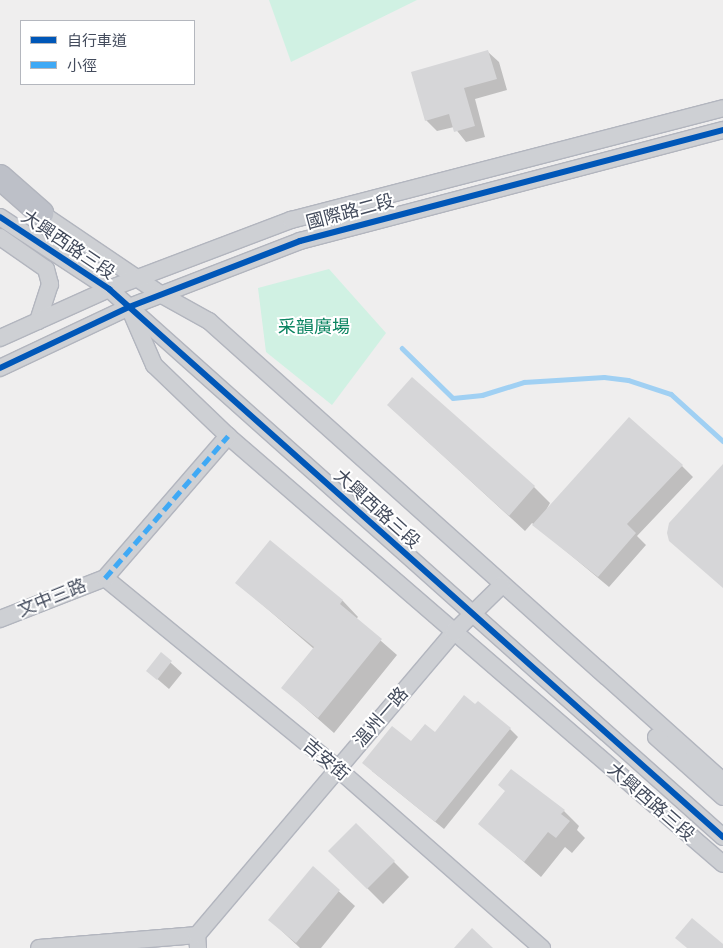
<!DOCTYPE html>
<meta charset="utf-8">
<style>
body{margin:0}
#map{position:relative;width:723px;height:948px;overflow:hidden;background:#efeeee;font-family:"Varela Round","Noto Sans TC",sans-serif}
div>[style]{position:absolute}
.green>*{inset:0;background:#d0f1e3}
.shadow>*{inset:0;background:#0003}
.stream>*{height:4.5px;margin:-2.25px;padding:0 2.25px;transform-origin:2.25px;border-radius:2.25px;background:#a0d0f3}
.building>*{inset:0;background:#d6d6d8}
.roads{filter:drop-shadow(1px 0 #b2b5be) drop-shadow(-1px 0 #b2b5be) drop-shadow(0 1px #b2b5be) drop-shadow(0 -1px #b2b5be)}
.minor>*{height:16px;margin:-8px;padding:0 8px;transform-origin:8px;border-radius:8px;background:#ced0d4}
.highway>*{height:24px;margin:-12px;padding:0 12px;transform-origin:12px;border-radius:12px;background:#bdc0c8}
.quiet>*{height:5px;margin-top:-2.5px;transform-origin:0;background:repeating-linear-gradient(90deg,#3fa9f5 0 10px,transparent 0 15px)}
.cycleway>*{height:6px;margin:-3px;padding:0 3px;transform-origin:3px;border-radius:3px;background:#0057b8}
span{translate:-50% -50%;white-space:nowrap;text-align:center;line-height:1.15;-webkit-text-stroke:4px #fff;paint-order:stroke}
.street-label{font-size:18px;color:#434b5c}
.park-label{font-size:18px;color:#0d8562}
.legend{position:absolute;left:20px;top:20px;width:175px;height:65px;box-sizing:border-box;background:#fff;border:1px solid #b4b7be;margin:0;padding:6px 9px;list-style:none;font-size:15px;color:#434b5c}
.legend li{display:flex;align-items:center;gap:10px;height:25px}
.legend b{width:25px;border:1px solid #b4b7be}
</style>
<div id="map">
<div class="green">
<div style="clip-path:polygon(269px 0,417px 0,291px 62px)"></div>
<div style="clip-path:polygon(329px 269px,386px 333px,332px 405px,266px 352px,258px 288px)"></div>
</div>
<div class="shadow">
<div style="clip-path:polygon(488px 52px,499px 62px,507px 90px,475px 99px,485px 137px,466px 142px,454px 127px,437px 131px,426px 120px)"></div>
<div style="clip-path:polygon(412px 379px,534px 487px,550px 503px,545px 512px,682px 466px,693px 477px,637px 536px,646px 545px,609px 587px,532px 523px,525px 531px,388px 405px)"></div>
<div style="clip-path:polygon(270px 542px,343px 601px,358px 617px,356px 619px,397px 655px,334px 733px,283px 688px,314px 649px,237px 583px)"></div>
<div style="clip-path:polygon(161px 654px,182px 673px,169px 689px,148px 671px)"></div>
<div style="clip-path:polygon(510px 729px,518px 737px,444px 829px,372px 771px,411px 743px,435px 733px)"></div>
<div style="clip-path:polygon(564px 811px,579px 826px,577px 830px,585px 838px,572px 853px,565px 847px,541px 877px,480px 824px)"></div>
<div style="clip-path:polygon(356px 824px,409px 877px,383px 904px,330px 851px)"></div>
<div style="clip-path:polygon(313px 868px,355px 906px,321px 948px,300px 948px,270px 920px)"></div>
</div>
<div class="stream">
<div style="left:402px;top:348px;width:71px;rotate:44.4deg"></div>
<div style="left:453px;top:398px;width:29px;rotate:-6deg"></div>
<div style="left:482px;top:395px;width:44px;rotate:-17.2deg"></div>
<div style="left:524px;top:382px;width:80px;rotate:-3.6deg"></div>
<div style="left:604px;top:377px;width:24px;rotate:7deg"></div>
<div style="left:628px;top:380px;width:45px;rotate:18deg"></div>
<div style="left:671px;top:394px;width:70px;rotate:42.1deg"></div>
</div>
<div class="building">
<div style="clip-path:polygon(488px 50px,497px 79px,464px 88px,475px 126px,454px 132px,449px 114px,425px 121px,411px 72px)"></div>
<div style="clip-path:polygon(412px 377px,535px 486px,509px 516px,387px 405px)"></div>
<div style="clip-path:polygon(629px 417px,683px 465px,627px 524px,636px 533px,598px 577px,532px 525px)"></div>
<div style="clip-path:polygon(723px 464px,723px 588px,669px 541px,667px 533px,669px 523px)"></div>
<div style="clip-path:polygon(270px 540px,343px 600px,340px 604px,382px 639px,318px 718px,281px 688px,314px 647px,235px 583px)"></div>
<div style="clip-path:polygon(161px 652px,172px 661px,157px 680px,146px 671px)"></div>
<div style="clip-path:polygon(464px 695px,475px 704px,478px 701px,511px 728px,435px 822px,362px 763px,392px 726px,411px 741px,425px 724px,435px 732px)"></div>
<div style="clip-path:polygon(511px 769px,565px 810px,561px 814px,570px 821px,556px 838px,548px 832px,524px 862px,478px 824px,505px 791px,498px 785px)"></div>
<div style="clip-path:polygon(356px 823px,395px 861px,367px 889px,328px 851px)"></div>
<div style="clip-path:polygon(313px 866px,340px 890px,296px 943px,268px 920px)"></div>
<div style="clip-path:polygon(692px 918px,723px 944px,723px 948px,687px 948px,675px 938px)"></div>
<div style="clip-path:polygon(472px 928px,493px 948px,454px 948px)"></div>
</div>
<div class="roads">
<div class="minor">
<div style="left:32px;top:207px;width:157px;rotate:34.1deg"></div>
<div style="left:162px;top:295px;width:54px;rotate:29deg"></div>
<div style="left:209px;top:321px;width:690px;rotate:41.83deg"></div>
<div style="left:0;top:217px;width:131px;rotate:33.4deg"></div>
<div style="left:109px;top:289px;width:823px;rotate:41.75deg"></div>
<div style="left:0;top:237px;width:56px;rotate:34.8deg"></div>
<div style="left:46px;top:269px;width:16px;rotate:75deg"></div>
<div style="left:50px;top:284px;width:39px;rotate:108deg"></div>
<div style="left:131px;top:312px;width:58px;rotate:66.5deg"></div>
<div style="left:154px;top:365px;width:103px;rotate:43.8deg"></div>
<div style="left:228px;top:436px;width:654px;rotate:40.85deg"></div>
<div style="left:0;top:338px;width:120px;rotate:-24.2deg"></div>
<div style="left:109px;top:289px;width:195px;rotate:-20.8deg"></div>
<div style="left:291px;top:220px;width:446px;rotate:-14.5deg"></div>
<div style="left:0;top:368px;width:143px;rotate:-25.3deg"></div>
<div style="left:129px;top:307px;width:183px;rotate:-21.1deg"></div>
<div style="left:300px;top:241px;width:437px;rotate:-14.7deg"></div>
<div style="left:105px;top:578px;width:300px;rotate:39.3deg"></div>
<div style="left:337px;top:768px;width:273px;rotate:41.3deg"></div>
<div style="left:0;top:619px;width:113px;rotate:-21.3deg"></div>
<div style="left:105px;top:578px;width:188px;rotate:-49.1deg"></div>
<div style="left:656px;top:737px;width:90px;rotate:41.8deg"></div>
<div style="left:39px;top:948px;width:159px;rotate:-4.7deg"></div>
<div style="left:198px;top:948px;width:13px;rotate:-94deg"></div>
<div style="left:197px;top:935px;width:397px;rotate:-49.7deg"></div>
<div style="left:454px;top:632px;width:67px;rotate:-44.4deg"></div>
</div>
<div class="highway">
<div style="left:0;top:177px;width:55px;rotate:41.3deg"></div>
</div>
</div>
<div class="quiet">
<div style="left:105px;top:578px;width:188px;rotate:-49.1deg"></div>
</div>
<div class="cycleway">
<div style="left:0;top:217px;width:131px;rotate:33.4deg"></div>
<div style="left:109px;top:289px;width:823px;rotate:41.75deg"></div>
<div style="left:0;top:368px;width:143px;rotate:-25.3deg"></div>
<div style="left:129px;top:307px;width:183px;rotate:-21.1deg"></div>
<div style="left:300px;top:241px;width:437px;rotate:-14.7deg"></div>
</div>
<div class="street-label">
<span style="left:350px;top:212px;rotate:-15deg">國際路二段</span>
<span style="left:68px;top:245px;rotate:34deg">大興西路三段</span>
<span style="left:377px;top:509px;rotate:42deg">大興西路三段</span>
<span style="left:52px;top:598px;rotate:-22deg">文中三路</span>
<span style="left:381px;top:717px;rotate:-49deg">溫州一路</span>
<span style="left:326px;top:760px;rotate:40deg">吉安街</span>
<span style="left:651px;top:802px;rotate:41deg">大興西路三段</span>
</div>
<div class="park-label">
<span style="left:314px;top:327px">采韻廣場</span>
</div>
<ul class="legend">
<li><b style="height:6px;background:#0057b8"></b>自行車道</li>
<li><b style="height:6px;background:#3fa9f5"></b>小徑</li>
</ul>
</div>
